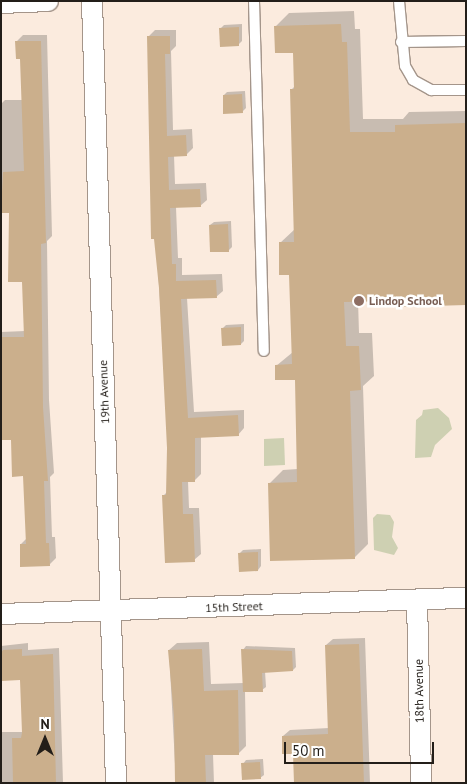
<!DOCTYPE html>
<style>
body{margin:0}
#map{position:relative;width:467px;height:784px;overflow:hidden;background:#fbebde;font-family:"PT Sans",sans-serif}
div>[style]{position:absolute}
.green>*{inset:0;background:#ced0b2}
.shadow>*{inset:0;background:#0003}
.building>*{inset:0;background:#cbaf8c}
.roads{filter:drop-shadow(1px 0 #a4958a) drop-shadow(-1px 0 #a4958a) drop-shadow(0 1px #a4958a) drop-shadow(0 -1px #a4958a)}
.lane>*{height:10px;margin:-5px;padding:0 5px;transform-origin:5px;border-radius:5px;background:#fff}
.street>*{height:20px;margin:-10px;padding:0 10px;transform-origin:10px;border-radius:10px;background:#fff}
.dots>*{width:14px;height:14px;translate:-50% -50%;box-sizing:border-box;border:2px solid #fff;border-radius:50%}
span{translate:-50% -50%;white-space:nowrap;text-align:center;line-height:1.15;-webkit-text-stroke:5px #fff;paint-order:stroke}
.education-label{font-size:12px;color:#785e54;font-weight:700}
.left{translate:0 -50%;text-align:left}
.street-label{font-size:12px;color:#231e19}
.frame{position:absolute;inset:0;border:2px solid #231e19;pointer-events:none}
.north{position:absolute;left:20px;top:714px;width:50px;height:50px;-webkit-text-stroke:4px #fff;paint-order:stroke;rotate:0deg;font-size:14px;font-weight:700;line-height:20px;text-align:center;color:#231e19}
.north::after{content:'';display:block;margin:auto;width:18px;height:22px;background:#231e19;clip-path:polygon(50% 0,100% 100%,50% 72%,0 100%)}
.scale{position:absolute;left:284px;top:742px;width:150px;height:22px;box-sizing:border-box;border:2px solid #231e19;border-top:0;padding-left:6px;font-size:15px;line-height:18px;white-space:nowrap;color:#231e19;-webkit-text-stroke:4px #fff;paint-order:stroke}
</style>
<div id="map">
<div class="green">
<div style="clip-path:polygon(438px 408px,449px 418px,452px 429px,435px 445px,431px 457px,415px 458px,416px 420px,422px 415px,423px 410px)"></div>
<div style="clip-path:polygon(284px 438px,285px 465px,264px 466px,264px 439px)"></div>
<div style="clip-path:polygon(377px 514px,390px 515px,394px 522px,392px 537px,398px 548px,394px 555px,374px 550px,373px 518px)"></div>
</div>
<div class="shadow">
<div style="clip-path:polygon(354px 11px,355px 29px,360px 29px,363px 119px,403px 119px,409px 112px,466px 111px,466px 304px,358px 300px,359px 333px,372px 333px,374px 376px,363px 386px,368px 544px,354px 558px,270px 483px,283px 470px,298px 469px,296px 378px,276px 366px,293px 352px,291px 274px,280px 243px,295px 229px,292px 89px,295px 86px,294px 51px,275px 27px,289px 13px)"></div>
<div style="clip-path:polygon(242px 24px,242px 41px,238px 45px,220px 29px,224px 25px)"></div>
<div style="clip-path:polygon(155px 30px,176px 30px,176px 46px,171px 51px,173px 130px,192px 129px,193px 148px,186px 155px,174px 155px,175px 184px,206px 183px,207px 200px,200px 206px,176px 207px,178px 258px,182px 258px,182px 275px,222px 274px,223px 291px,216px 297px,187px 298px,194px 412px,244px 410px,244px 428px,238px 435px,201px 436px,201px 474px,195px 480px,188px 481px,189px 508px,199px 508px,201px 554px,194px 560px,164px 495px,167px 492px,169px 448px,156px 237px,148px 37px)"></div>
<div style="clip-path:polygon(23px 35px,47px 35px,52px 236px,47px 241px,49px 400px,54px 473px,50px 477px,52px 537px,55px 537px,56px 558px,49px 565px,21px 544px,27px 538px,24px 475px,12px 439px,1px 439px,1px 332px,25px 331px,23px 280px,10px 211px,1px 212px,1px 104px,5px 100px,23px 100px,22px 57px,16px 42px)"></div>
<div style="clip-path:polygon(245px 91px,246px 108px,242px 112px,224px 95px,227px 92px)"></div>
<div style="clip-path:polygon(231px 221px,232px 247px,228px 251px,210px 225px,214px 222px)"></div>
<div style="clip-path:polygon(244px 324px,244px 341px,241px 344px,223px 328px,226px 325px)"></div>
<div style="clip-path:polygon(261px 549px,261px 566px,258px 570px,239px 554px,243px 550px)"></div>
<div style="clip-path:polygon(365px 638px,370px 783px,295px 783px,294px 753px,283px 736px,290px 730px,329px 728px,326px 645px,333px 639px)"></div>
<div style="clip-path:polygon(209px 642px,211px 684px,244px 683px,243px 650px,246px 646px,295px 648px,296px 667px,293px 670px,265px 671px,266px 687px,262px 690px,245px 691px,246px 746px,238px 754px,213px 754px,214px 783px,176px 783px,169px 650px,177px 643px)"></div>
<div style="clip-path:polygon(28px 643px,28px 650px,59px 648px,63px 783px,1px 782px,1px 732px,23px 732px,21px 679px,1px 679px,1px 646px)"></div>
<div style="clip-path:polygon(263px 759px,264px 775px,260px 778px,243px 764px,246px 760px)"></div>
</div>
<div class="building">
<div style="clip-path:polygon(341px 24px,342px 42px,347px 42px,350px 132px,395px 132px,395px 125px,466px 123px,466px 305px,397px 307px,396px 301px,344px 302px,346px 346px,359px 346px,361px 390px,350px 391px,355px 559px,270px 561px,268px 483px,297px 482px,295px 380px,275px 380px,275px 365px,292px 364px,289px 275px,279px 275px,279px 242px,294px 242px,290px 89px,294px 89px,293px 53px,275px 53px,274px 26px)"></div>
<div style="clip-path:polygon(239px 27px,239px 46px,220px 47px,219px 28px)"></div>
<div style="clip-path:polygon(147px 36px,170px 36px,170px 54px,165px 54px,167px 136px,186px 135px,187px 156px,168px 157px,169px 190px,200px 189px,201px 207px,170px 208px,172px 264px,176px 264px,176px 281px,216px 280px,217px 298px,181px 299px,188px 418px,238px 415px,239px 436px,195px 438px,195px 482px,182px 482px,183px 514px,193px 514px,195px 562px,165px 563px,162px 495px,166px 495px,167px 448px,159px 288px,154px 239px,151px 239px)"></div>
<div style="clip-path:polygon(15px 41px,41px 41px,46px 243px,41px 244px,43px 407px,48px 481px,44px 481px,46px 543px,49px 543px,50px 566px,20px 567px,20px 544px,26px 544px,23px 476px,12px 477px,11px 440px,1px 440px,1px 337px,24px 337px,22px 282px,8px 282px,9px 213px,1px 213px,3px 172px,24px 171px,20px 59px,16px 59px)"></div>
<div style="clip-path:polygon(242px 94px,243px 113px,223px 114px,223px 95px)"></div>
<div style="clip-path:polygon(228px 224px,229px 252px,210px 252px,209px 225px)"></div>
<div style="clip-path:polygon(241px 327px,241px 345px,222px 346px,221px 328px)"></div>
<div style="clip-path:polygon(258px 552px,258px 571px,239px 572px,238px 553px)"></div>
<div style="clip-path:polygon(359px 644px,364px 783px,294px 783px,293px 754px,282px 754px,282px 736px,328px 734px,325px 645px)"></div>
<div style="clip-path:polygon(22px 649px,22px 656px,53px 654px,56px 783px,13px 783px,12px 738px,21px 738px,22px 733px,20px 680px,1px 681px,1px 653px,3px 650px)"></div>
<div style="clip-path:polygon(202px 649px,204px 691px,238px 690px,239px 755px,205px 755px,206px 783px,175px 783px,174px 716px,168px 650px)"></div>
<div style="clip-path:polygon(241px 649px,292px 651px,293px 671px,262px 673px,263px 692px,243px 692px)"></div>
<div style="clip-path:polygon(260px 762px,261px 779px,242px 780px,241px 763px)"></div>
</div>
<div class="roads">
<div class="lane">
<div style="left:254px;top:1px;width:350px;rotate:88.4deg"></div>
<div style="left:399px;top:1px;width:65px;rotate:84.7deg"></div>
<div style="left:405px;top:66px;width:16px;rotate:60deg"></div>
<div style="left:413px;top:80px;width:21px;rotate:29deg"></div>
<div style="left:431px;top:90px;width:35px"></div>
<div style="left:401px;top:42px;width:65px;rotate:-0.9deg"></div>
</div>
<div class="street">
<div style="left:92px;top:1px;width:782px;rotate:88.24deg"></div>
<div style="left:1px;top:3px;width:47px;rotate:-2.4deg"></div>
<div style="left:417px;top:600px;width:183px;rotate:88.7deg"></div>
<div style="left:1px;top:614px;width:465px;rotate:-2deg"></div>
</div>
</div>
<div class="dots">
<div style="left:359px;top:301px;background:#8d6e63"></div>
</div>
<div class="education-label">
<span class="left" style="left:369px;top:301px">Lindop School</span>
</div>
<div class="street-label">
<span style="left:104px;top:392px;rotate:-92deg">19th Avenue</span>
<span style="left:234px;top:607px;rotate:-2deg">15th Street</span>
<span style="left:419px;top:691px;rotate:-91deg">18th Avenue</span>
</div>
<div class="frame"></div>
<div class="north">N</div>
<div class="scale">50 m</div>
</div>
